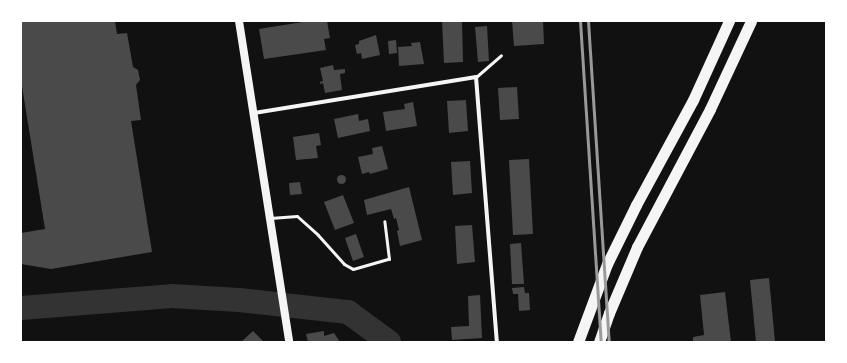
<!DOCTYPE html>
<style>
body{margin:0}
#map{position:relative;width:847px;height:363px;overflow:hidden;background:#111;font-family:"Open Sans",sans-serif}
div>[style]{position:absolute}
.river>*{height:24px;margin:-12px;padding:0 12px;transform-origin:12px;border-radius:12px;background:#333}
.building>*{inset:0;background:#4a4a4a}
.round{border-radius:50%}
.service>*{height:3px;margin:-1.5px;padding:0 1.5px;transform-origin:1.5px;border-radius:1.5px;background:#f5f5f5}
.minor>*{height:4px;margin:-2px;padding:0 2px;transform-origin:2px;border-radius:2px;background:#f5f5f5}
.secondary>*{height:8px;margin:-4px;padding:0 4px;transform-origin:4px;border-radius:4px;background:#f5f5f5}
.trunk>*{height:11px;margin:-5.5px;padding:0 5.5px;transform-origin:5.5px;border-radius:5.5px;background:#f5f5f5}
.rail>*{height:3px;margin:-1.5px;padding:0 1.5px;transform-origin:1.5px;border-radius:1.5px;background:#9a9a9a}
span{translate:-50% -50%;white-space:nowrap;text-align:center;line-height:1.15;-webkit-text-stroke:3px #fff;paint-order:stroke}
.frame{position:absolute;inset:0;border:22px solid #fff;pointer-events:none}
</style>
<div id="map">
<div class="river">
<div style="left:21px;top:308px;width:151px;rotate:-4.5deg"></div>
<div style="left:172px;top:296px;width:67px;rotate:3.4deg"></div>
<div style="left:239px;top:300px;width:110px;rotate:6.3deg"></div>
<div style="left:348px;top:312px;width:51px;rotate:36.2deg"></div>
</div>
<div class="building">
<div style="clip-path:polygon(21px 21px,115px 21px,117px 34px,127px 33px,133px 67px,138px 70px,140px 80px,136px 85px,141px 120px,131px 121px,152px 252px,51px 269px,21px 264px,21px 233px,45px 229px,21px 80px)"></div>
<div style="clip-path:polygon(309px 21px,327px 21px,330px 38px,324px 39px,326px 50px,264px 59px,259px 29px)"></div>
<div style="clip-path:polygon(442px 21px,462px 21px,463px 62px,444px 63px)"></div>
<div style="clip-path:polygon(512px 21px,543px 21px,544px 44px,514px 46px)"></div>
<div style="clip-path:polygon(487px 26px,489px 61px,478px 62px,475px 27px)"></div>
<div style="clip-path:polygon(376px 35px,380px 55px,362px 59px,361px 53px,357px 54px,355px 45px,359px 44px,359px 41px)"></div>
<div style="clip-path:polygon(396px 40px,397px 53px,389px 54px,388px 41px)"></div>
<div style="clip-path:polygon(420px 42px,424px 64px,399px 66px,398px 47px,412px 46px,411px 43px)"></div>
<div style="clip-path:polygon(333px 65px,334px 70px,345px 69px,345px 73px,340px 74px,342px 90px,325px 93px,323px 83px,320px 84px,320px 82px,323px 81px,320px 68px)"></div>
<div style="clip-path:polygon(517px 87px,519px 119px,500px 120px,498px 88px)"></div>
<div style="clip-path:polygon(466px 100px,468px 131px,449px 133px,447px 101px)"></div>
<div style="clip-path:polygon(413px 102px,417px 126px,386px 131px,383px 112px,405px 109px,404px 104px)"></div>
<div style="clip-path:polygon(358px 114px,359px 121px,368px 119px,370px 131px,338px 138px,334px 119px)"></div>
<div style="clip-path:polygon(319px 133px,321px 145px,316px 146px,318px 158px,296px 160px,293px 137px)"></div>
<div style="clip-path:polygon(382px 146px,388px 169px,370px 174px,369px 172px,362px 174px,358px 157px,373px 154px,372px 148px)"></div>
<div style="clip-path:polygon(529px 159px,533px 234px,513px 235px,509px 160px)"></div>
<div style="clip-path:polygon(470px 161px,472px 193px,453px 195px,451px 162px)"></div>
<div class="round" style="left:336.5px;top:174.5px;width:9px;height:9px"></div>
<div style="clip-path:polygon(300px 182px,302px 194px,290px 195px,289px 183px)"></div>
<div style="clip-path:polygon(409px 187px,422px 240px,400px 246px,397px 231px,399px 230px,396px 218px,394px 219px,391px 209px,367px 215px,364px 200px)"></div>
<div style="clip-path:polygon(343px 195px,354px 223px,335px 230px,324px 202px)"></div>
<div style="clip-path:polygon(472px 225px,475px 262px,457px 264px,455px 226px)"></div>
<div style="clip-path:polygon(356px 234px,364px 257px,353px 261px,345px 238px)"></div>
<div style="clip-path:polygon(521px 243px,524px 284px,512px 284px,510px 244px)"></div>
<div style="clip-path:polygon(769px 278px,775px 342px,756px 342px,750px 280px)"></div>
<div style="clip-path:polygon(524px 287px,525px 293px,529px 293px,530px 310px,519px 311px,518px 294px,513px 294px,512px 288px)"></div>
<div style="clip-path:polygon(725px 292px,731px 342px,693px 342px,693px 337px,704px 335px,700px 295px)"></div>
<div style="clip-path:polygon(480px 295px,482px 338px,452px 340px,451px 327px,469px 326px,468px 296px)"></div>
<div style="clip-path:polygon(253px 331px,264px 342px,241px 342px)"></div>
<div style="clip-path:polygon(324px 331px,324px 336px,334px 333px,340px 342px,308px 342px,306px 334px)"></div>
</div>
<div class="service">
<div style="left:476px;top:77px;width:33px;rotate:-41deg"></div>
<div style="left:270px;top:218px;width:27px;rotate:-4deg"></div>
<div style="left:297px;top:216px;width:28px;rotate:42deg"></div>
<div style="left:318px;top:235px;width:39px;rotate:48deg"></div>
<div style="left:344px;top:264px;width:10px;rotate:29deg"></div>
<div style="left:353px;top:269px;width:37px;rotate:-16deg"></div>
<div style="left:389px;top:259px;width:38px;rotate:-97deg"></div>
</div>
<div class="minor">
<div style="left:254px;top:113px;width:225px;rotate:-9.2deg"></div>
<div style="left:476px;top:77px;width:266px;rotate:85.5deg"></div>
</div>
<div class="secondary">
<div style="left:239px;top:21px;width:325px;rotate:81.1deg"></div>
</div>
<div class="trunk">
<div style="left:578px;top:342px;width:83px;rotate:-69.6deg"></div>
<div style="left:607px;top:264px;width:66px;rotate:-63.8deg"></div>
<div style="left:636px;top:205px;width:119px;rotate:-61.5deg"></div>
<div style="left:693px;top:100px;width:87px;rotate:-65.5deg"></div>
<div style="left:599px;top:342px;width:31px;rotate:-71deg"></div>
<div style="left:609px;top:313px;width:72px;rotate:-67deg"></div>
<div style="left:637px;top:247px;width:156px;rotate:-62.1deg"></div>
<div style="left:710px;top:109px;width:97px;rotate:-65deg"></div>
</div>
<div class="rail">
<div style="left:580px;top:21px;width:322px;rotate:86.3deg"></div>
<div style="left:588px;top:21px;width:322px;rotate:86.3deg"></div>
</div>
<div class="frame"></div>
</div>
